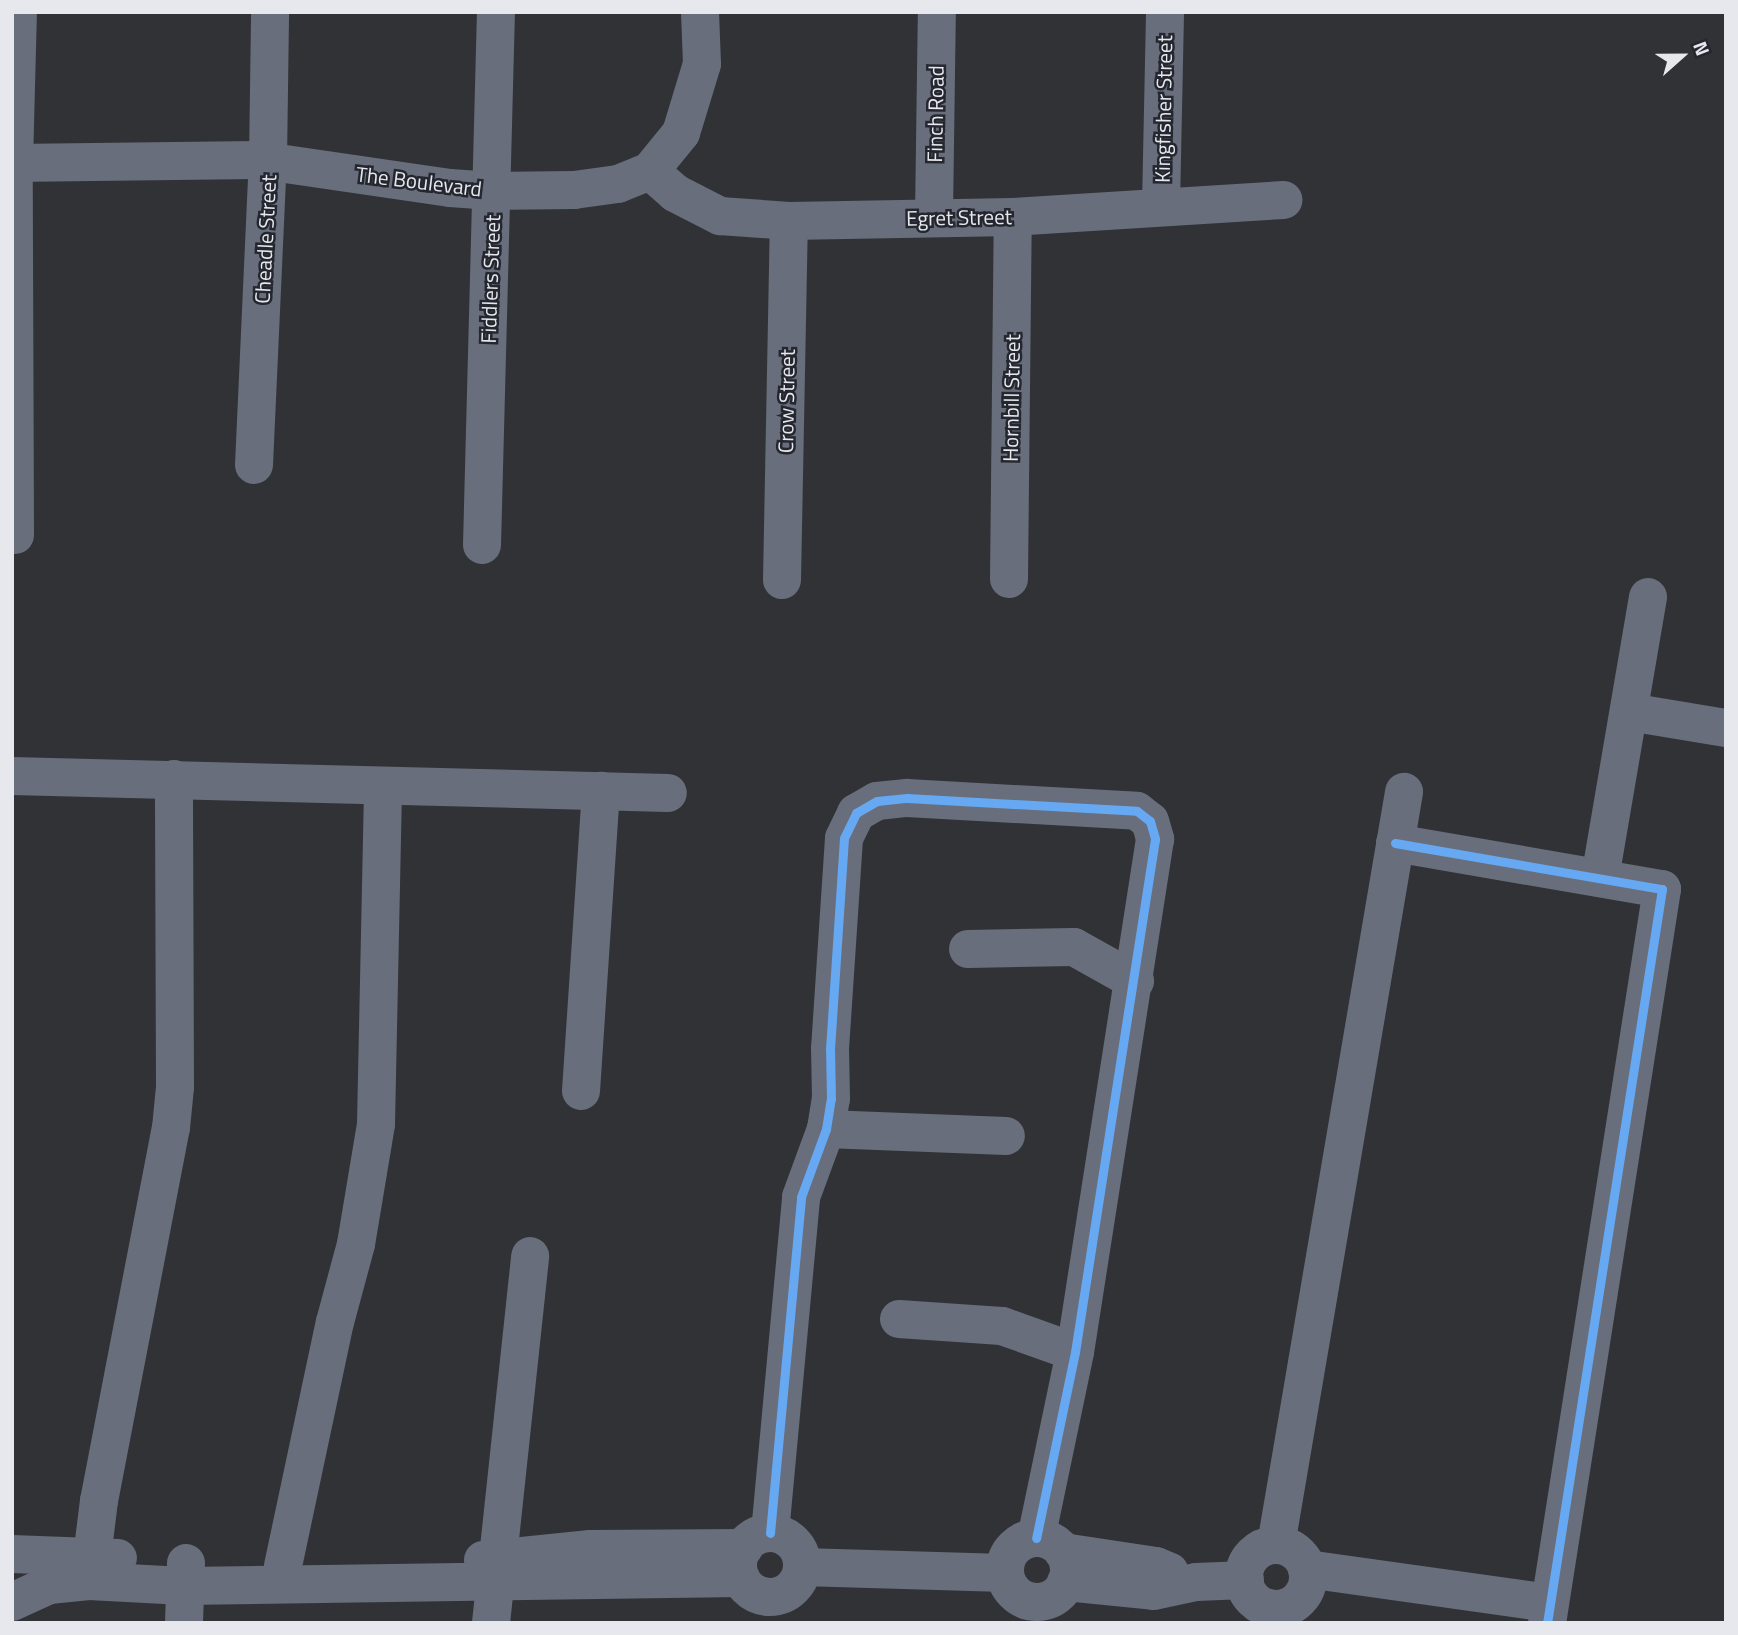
<!DOCTYPE html>
<style>
body{margin:0}
#map{position:relative;width:1738px;height:1635px;overflow:hidden;background:#313236;font-family:"Titillium Web",sans-serif}
div>[style]{position:absolute}
.minor>*{height:38px;margin:-19px;padding:0 19px;transform-origin:19px;border-radius:19px;background:#686e7c}
.minor>.ring{margin:-19px;padding:0;box-sizing:content-box;background:none;border:38px solid #686e7c;border-radius:50%}
.cycleway>*{height:9px;margin:-4.5px;padding:0 4.5px;transform-origin:4.5px;border-radius:4.5px;background:#66a8f1}
span{translate:-50% -50%;white-space:nowrap;text-align:center;line-height:1.15;-webkit-text-stroke:5px #24272f;paint-order:stroke}
.street-label{font-size:21px;color:#e6e8ed}
.frame{position:absolute;inset:0;border:14px solid #e6e8ed;pointer-events:none}
.north{position:absolute;left:1647px;top:21px;width:70px;height:70px;-webkit-text-stroke:5px #24272f;paint-order:stroke;rotate:69deg;font-size:19px;font-weight:700;line-height:28px;text-align:center;color:#e6e8ed}
.north::after{content:'';display:block;margin:auto;width:24px;height:32px;background:#e6e8ed;clip-path:polygon(50% 0,100% 100%,50% 72%,0 100%)}
</style>
<div id="map">
<div class="minor">
<div style="left:12px;top:163px;width:246px;rotate:-0.7deg"></div>
<div style="left:258px;top:160px;width:194px;rotate:8.3deg"></div>
<div style="left:450px;top:188px;width:43px;rotate:4deg"></div>
<div style="left:493px;top:191px;width:81px;rotate:-0.7deg"></div>
<div style="left:574px;top:190px;width:44px;rotate:-7.8deg"></div>
<div style="left:618px;top:184px;width:35px;rotate:-22deg"></div>
<div style="left:650px;top:171px;width:49px;rotate:-50.8deg"></div>
<div style="left:681px;top:133px;width:72px;rotate:-73.1deg"></div>
<div style="left:702px;top:64px;width:52px;rotate:-92.2deg"></div>
<div style="left:650px;top:171px;width:33px;rotate:41deg"></div>
<div style="left:675px;top:193px;width:51px;rotate:27.1deg"></div>
<div style="left:720px;top:216px;width:69px;rotate:4.1deg"></div>
<div style="left:789px;top:221px;width:224px;rotate:-1deg"></div>
<div style="left:1013px;top:217px;width:271px;rotate:-3.6deg"></div>
<div style="left:1161px;top:205px;width:193px;rotate:-88.8deg"></div>
<div style="left:934px;top:216px;width:204px;rotate:-89.2deg"></div>
<div style="left:254px;top:465px;width:304px;rotate:-87.4deg"></div>
<div style="left:268px;top:161px;width:149px;rotate:-89.2deg"></div>
<div style="left:15px;top:535px;width:372px;rotate:-90.2deg"></div>
<div style="left:14px;top:163px;width:151px;rotate:-88.5deg"></div>
<div style="left:482px;top:545px;width:533px;rotate:-88.5deg"></div>
<div style="left:1009px;top:579px;width:362px;rotate:-89.4deg"></div>
<div style="left:782px;top:580px;width:359px;rotate:-88.9deg"></div>
<div style="left:1629px;top:712px;width:98px;rotate:9.4deg"></div>
<div style="left:12px;top:776px;width:656px;rotate:1.48deg"></div>
<div style="left:1395px;top:843px;width:271px;rotate:9.8deg"></div>
<div style="left:1662px;top:889px;width:743px;rotate:98.9deg"></div>
<div style="left:1600px;top:878px;width:285px;rotate:-80.3deg"></div>
<div style="left:968px;top:949px;width:106px;rotate:-1.1deg"></div>
<div style="left:1074px;top:947px;width:70px;rotate:29.1deg"></div>
<div style="left:581px;top:1091px;width:301px;rotate:-86.2deg"></div>
<div style="left:826px;top:1129px;width:180px;rotate:2.2deg"></div>
<div style="left:899px;top:1319px;width:103px;rotate:3.9deg"></div>
<div style="left:1002px;top:1326px;width:77px;rotate:19.6deg"></div>
<div style="left:770px;top:1533px;width:337px;rotate:-84.7deg"></div>
<div style="left:801px;top:1197px;width:72px;rotate:-69.8deg"></div>
<div style="left:826px;top:1129px;width:30px;rotate:-81deg"></div>
<div style="left:831px;top:1099px;width:50px;rotate:-91.1deg"></div>
<div style="left:830px;top:1049px;width:211px;rotate:-86.2deg"></div>
<div style="left:844px;top:838px;width:28px;rotate:-64deg"></div>
<div style="left:856px;top:813px;width:24px;rotate:-30deg"></div>
<div style="left:877px;top:801px;width:30px;rotate:-6deg"></div>
<div style="left:907px;top:798px;width:230px;rotate:3.2deg"></div>
<div style="left:1137px;top:811px;width:16px;rotate:38deg"></div>
<div style="left:1150px;top:821px;width:19px;rotate:74deg"></div>
<div style="left:1155px;top:839px;width:519px;rotate:98.86deg"></div>
<div style="left:1075px;top:1352px;width:190px;rotate:101.8deg"></div>
<div class="ring" style="left:738px;top:1533px;width:26px;height:26px"></div>
<div class="ring" style="left:1005px;top:1538px;width:26px;height:26px"></div>
<div style="left:1276px;top:1545px;width:764px;rotate:-80.35deg"></div>
<div class="ring" style="left:1244px;top:1545px;width:26px;height:26px"></div>
<div style="left:1063px;top:1552px;width:94px;rotate:8.6deg"></div>
<div style="left:1156px;top:1566px;width:15px;rotate:23deg"></div>
<div style="left:12px;top:1554px;width:106px;rotate:2.2deg"></div>
<div style="left:483px;top:1560px;width:108px;rotate:-5.9deg"></div>
<div style="left:590px;top:1549px;width:154px;rotate:-0.4deg"></div>
<div style="left:283px;top:1566px;width:249px;rotate:-78deg"></div>
<div style="left:335px;top:1322px;width:81px;rotate:-74.9deg"></div>
<div style="left:356px;top:1244px;width:122px;rotate:-80.5deg"></div>
<div style="left:376px;top:1124px;width:337px;rotate:-88.8deg"></div>
<div style="left:802px;top:1567px;width:203px;rotate:1.7deg"></div>
<div style="left:1307px;top:1569px;width:245px;rotate:8deg"></div>
<div style="left:89px;top:1581px;width:81px;rotate:-82.9deg"></div>
<div style="left:99px;top:1501px;width:380px;rotate:-79.1deg"></div>
<div style="left:171px;top:1128px;width:41px;rotate:-84.4deg"></div>
<div style="left:175px;top:1087px;width:308px;rotate:-90.2deg"></div>
<div style="left:1066px;top:1582px;width:88px;rotate:5.8deg"></div>
<div style="left:1154px;top:1591px;width:43px;rotate:-12.1deg"></div>
<div style="left:1196px;top:1582px;width:49px;rotate:-2.3deg"></div>
<div style="left:12px;top:1602px;width:41px;rotate:-24.7deg"></div>
<div style="left:49px;top:1585px;width:40px;rotate:-5.7deg"></div>
<div style="left:89px;top:1581px;width:95px;rotate:3deg"></div>
<div style="left:184px;top:1586px;width:557px;rotate:-0.82deg"></div>
<div style="left:184px;top:1623px;width:60px;rotate:-88.1deg"></div>
<div style="left:491px;top:1623px;width:369px;rotate:-83.9deg"></div>
</div>
<div class="cycleway">
<div style="left:1395px;top:843px;width:271px;rotate:9.8deg"></div>
<div style="left:1662px;top:889px;width:743px;rotate:98.9deg"></div>
<div style="left:770px;top:1533px;width:337px;rotate:-84.7deg"></div>
<div style="left:801px;top:1197px;width:72px;rotate:-69.8deg"></div>
<div style="left:826px;top:1129px;width:30px;rotate:-81deg"></div>
<div style="left:831px;top:1099px;width:50px;rotate:-91.1deg"></div>
<div style="left:830px;top:1049px;width:211px;rotate:-86.2deg"></div>
<div style="left:844px;top:838px;width:28px;rotate:-64deg"></div>
<div style="left:856px;top:813px;width:24px;rotate:-30deg"></div>
<div style="left:877px;top:801px;width:30px;rotate:-6deg"></div>
<div style="left:907px;top:798px;width:230px;rotate:3.2deg"></div>
<div style="left:1137px;top:811px;width:16px;rotate:38deg"></div>
<div style="left:1150px;top:821px;width:19px;rotate:74deg"></div>
<div style="left:1155px;top:839px;width:519px;rotate:98.86deg"></div>
<div style="left:1075px;top:1352px;width:190px;rotate:101.8deg"></div>
</div>
<div class="street-label">
<span style="left:1163px;top:109px;rotate:-89deg">Kingfisher Street</span>
<span style="left:935px;top:114px;rotate:-89deg">Finch Road</span>
<span style="left:419px;top:181px;rotate:7deg">The Boulevard</span>
<span style="left:959px;top:217px;rotate:-1deg">Egret Street</span>
<span style="left:265px;top:239px;rotate:-87deg">Cheadle Street</span>
<span style="left:490px;top:279px;rotate:-88deg">Fiddlers Street</span>
<span style="left:1011px;top:398px;rotate:-89deg">Hornbill Street</span>
<span style="left:786px;top:401px;rotate:-89deg">Crow Street</span>
</div>
<div class="frame"></div>
<div class="north">N</div>
</div>
